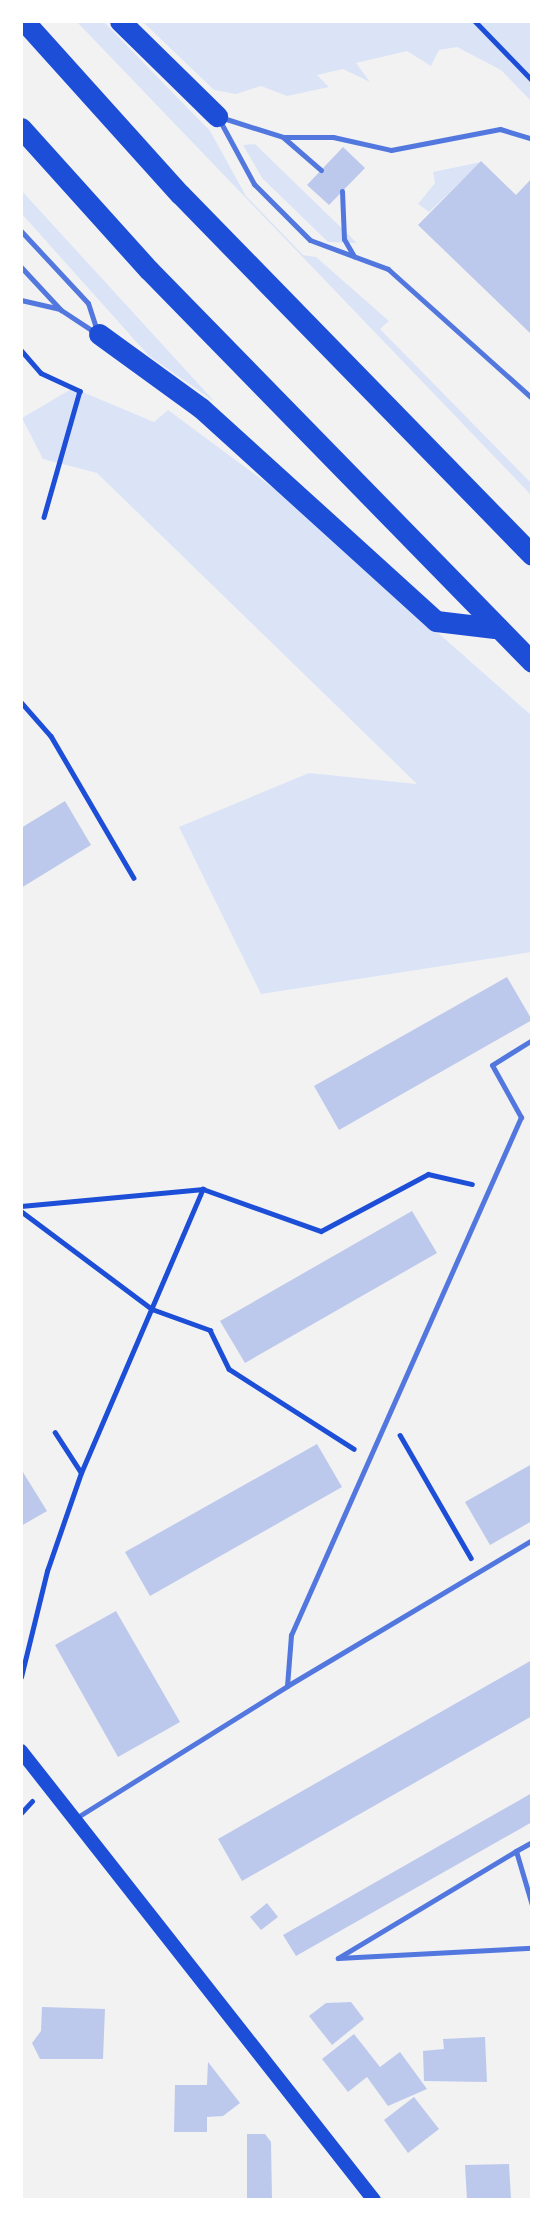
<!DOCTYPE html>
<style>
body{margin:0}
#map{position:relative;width:553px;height:2221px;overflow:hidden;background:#f2f2f2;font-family:"Exo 2",sans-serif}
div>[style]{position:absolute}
.green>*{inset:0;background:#dbe4f7}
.building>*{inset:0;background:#bdc9ec}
.path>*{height:4.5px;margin:-2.25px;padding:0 2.25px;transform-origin:2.25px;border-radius:2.25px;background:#1d4ed8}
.service>*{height:5px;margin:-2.5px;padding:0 2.5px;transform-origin:2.5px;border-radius:2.5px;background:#5277de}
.secondary>*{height:14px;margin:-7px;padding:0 7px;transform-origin:7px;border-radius:7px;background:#1d4ed8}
.motorway>*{height:21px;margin:-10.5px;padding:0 10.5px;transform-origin:10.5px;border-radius:10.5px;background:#1d4ed8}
span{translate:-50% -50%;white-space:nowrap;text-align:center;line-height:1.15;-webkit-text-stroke:5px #fff;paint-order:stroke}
.frame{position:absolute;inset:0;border:23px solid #fff;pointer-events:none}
</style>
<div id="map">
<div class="green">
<div style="clip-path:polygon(76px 21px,103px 21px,210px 131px,246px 196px,303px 255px,316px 257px,389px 321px,380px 329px,532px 484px,532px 496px)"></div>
<div style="clip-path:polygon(142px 21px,532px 21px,532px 102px,501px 70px,457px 47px,439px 50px,431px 66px,407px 51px,356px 63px,370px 82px,343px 69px,317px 75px,329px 87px,287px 96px,261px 86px,236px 94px,214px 90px)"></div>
<div style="clip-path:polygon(255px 144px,357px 243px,328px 242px,262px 178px,243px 145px)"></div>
<div style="clip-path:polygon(481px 162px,429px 212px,418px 204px,435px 183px,433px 172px)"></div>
<div style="clip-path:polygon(21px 190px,215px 402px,149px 356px,21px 213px)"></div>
<div style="clip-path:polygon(73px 388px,154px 422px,168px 410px,280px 493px,532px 716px,532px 952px,261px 994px,179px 827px,309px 773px,417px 784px,97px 473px,43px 459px,22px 418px)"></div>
</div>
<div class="building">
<div style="clip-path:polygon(343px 147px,365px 168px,329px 205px,307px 185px)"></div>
<div style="clip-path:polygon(481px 161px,516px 195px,532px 178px,532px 335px,418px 225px)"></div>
<div style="clip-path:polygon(65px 801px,91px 845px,21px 888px,21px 828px)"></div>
<div style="clip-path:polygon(507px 977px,532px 1020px,339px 1130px,314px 1086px)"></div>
<div style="clip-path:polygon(412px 1211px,437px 1253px,245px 1363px,220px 1321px)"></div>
<div style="clip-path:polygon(317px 1444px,342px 1487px,150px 1596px,125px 1552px)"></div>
<div style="clip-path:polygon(532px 1464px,532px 1521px,490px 1545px,465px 1502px)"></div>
<div style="clip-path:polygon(21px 1469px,47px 1511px,21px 1526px)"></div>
<div style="clip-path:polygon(116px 1611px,180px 1722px,118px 1757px,55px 1645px)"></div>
<div style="clip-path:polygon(532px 1660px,532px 1716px,242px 1881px,218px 1839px)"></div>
<div style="clip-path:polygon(532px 1793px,532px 1822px,296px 1956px,283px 1935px)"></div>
<div style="clip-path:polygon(267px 1903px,278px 1917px,261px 1930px,250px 1917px)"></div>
<div style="clip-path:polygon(351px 2002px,364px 2019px,332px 2045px,309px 2016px,326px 2003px)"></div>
<div style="clip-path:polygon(42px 2007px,105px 2009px,103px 2059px,40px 2059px,32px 2043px,41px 2031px)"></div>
<div style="clip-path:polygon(354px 2034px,380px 2067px,400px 2052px,427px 2089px,388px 2106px,367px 2077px,348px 2092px,322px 2059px)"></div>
<div style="clip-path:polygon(485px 2037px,487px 2082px,424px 2081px,423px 2051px,444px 2049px,443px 2039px)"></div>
<div style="clip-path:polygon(208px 2062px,240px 2103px,223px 2116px,207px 2117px,207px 2132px,174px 2132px,175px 2085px,207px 2085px)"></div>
<div style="clip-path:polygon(414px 2097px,439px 2129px,408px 2153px,384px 2120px)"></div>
<div style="clip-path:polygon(247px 2134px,265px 2134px,271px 2142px,272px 2200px,247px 2200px)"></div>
<div style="clip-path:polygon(509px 2164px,511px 2200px,467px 2200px,465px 2165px)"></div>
</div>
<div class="path">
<div style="left:475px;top:21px;width:82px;rotate:46deg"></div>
<div style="left:21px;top:350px;width:30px;rotate:49deg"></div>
<div style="left:41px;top:373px;width:43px;rotate:24.8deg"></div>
<div style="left:80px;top:391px;width:131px;rotate:105.9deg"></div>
<div style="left:21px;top:702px;width:45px;rotate:48.6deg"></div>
<div style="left:51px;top:736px;width:164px;rotate:59.7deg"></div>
<div style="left:21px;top:1206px;width:183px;rotate:-5.3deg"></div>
<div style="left:203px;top:1189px;width:125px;rotate:19.6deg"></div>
<div style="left:321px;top:1231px;width:121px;rotate:-28deg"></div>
<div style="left:428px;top:1174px;width:45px;rotate:12.8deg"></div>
<div style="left:21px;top:1211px;width:164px;rotate:36.8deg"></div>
<div style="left:152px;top:1309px;width:62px;rotate:19.9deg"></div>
<div style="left:210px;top:1330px;width:43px;rotate:64deg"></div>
<div style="left:229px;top:1369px;width:148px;rotate:32.6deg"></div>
<div style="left:400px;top:1435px;width:142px;rotate:60deg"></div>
<div style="left:81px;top:1473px;width:309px;rotate:-66.8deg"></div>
<div style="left:21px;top:1677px;width:109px;rotate:-76.2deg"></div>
<div style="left:47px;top:1571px;width:104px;rotate:-70.9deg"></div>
<div style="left:81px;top:1473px;width:48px;rotate:-123deg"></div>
<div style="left:21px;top:1813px;width:16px;rotate:-47deg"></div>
</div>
<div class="service">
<div style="left:220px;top:117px;width:66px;rotate:17.6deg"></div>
<div style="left:283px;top:137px;width:50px"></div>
<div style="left:333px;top:137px;width:59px;rotate:12.6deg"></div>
<div style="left:391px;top:150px;width:111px;rotate:-10.9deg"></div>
<div style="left:500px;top:129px;width:34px;rotate:17deg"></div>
<div style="left:220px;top:121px;width:72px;rotate:61.6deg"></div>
<div style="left:254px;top:184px;width:79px;rotate:45deg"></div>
<div style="left:310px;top:240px;width:83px;rotate:20.4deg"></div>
<div style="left:388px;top:269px;width:193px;rotate:41.9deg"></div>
<div style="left:284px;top:138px;width:49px;rotate:40.9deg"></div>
<div style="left:342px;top:191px;width:48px;rotate:87.6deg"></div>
<div style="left:344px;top:239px;width:20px;rotate:60deg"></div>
<div style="left:21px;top:231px;width:98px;rotate:47.1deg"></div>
<div style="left:88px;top:303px;width:28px;rotate:72deg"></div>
<div style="left:21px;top:267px;width:59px;rotate:47.1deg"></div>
<div style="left:61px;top:310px;width:42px;rotate:33.3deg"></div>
<div style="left:21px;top:300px;width:39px;rotate:13deg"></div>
<div style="left:532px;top:1040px;width:47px;rotate:148deg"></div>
<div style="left:492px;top:1065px;width:60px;rotate:60.9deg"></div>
<div style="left:521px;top:1117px;width:567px;rotate:113.94deg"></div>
<div style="left:291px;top:1635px;width:51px;rotate:94.5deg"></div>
<div style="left:287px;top:1686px;width:285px;rotate:-30.8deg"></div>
<div style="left:76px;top:1818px;width:249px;rotate:-32deg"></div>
<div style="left:532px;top:1842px;width:18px;rotate:151deg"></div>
<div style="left:516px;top:1851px;width:56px;rotate:73.5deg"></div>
<div style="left:516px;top:1851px;width:208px;rotate:149deg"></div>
<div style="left:338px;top:1958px;width:194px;rotate:-3deg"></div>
</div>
<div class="secondary">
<div style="left:21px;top:1751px;width:571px;rotate:51.83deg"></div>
</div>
<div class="motorway">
<div style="left:24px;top:21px;width:233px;rotate:48deg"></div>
<div style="left:180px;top:194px;width:504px;rotate:45.72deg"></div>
<div style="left:120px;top:21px;width:136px;rotate:44.4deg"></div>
<div style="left:21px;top:128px;width:191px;rotate:48deg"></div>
<div style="left:149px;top:270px;width:548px;rotate:45.67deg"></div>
<div style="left:99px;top:334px;width:126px;rotate:36deg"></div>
<div style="left:201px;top:408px;width:317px;rotate:42.2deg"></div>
<div style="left:436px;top:621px;width:59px;rotate:6.8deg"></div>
</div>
<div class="frame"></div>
</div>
